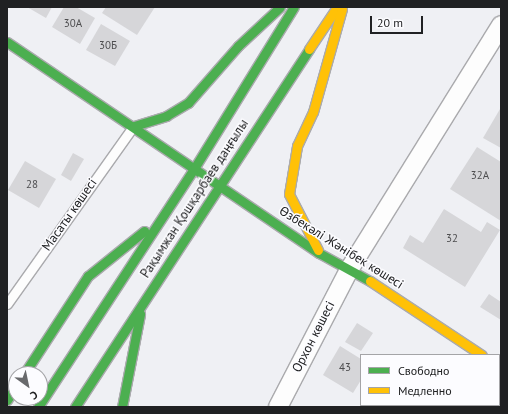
<!DOCTYPE html>
<meta charset="utf-8">
<style>
body{margin:0}
#map{position:relative;width:508px;height:414px;overflow:hidden;background:#eff0f4;font-family:"PT Sans",sans-serif}
div>[style]{position:absolute}
.building>*{inset:0;background:#d6d6d9}
.roads{filter:drop-shadow(1px 0 #aaaaad) drop-shadow(-1px 0 #aaaaad) drop-shadow(0 1px #aaaaad) drop-shadow(0 -1px #aaaaad)}
.lane>*{height:9px;margin:-4.5px;padding:0 4.5px;transform-origin:4.5px;border-radius:4.5px;background:#fdfdfd}
.street>*{height:18px;margin:-9px;padding:0 9px;transform-origin:9px;border-radius:9px;background:#fdfdfd}
.fast>*{height:9px;margin:-4.5px;padding:0 4.5px;transform-origin:4.5px;border-radius:4.5px;background:#4caf50}
.slow>*{height:9px;margin:-4.5px;padding:0 4.5px;transform-origin:4.5px;border-radius:4.5px;background:#ffc107}
span{translate:-50% -50%;white-space:nowrap;text-align:center;line-height:1.15;-webkit-text-stroke:3px #fcfcff;paint-order:stroke}
.number-label{font-size:11px;color:#4e4e50}
.number-label span{-webkit-text-stroke-width:0}
.street-label{font-size:13px;color:#202123}
.frame{position:absolute;inset:0;border:8px solid #202123;pointer-events:none}
.legend{position:absolute;left:360px;top:354px;width:140px;height:52px;box-sizing:border-box;background:#fcfcff;border:1px solid #a4a4a7;margin:0;padding:5px 7px;list-style:none;font-size:12px;color:#202123}
.legend li{display:flex;align-items:center;gap:8px;height:20px}
.legend b{width:20px;border:1px solid #a4a4a7}
.north{position:absolute;left:8px;top:366px;width:40px;height:40px;box-sizing:border-box;background:#fcfcff;border:1px solid #a4a4a7;border-radius:50%;rotate:147deg;font-size:11px;font-weight:700;line-height:16px;text-align:center;color:#202123}
.north::after{content:'';display:block;margin:auto;width:14px;height:18px;background:#68696c;clip-path:polygon(50% 0,100% 100%,50% 72%,0 100%)}
.scale{position:absolute;left:370px;top:16px;width:53px;height:18px;box-sizing:border-box;border:2px solid #202123;border-top:0;padding-left:5px;font-size:12px;line-height:14px;white-space:nowrap;color:#202123;-webkit-text-stroke:3px #fcfcff;paint-order:stroke}
</style>
<div id="map">
<div class="building">
<div style="clip-path:polygon(27px 7px,52px 7px,46px 18px)"></div>
<div style="clip-path:polygon(64px 7px,76px 7px,95px 18px,80px 44px,52px 27px)"></div>
<div style="clip-path:polygon(106px 7px,155px 7px,137px 35px,102px 13px)"></div>
<div style="clip-path:polygon(101px 24px,130px 41px,115px 66px,86px 50px)"></div>
<div style="clip-path:polygon(500px 109px,501px 109px,501px 148px,483px 138px)"></div>
<div style="clip-path:polygon(477px 147px,501px 162px,501px 221px,450px 189px)"></div>
<div style="clip-path:polygon(73px 153px,84px 159px,71px 181px,61px 175px)"></div>
<div style="clip-path:polygon(25px 161px,56px 179px,39px 208px,8px 190px)"></div>
<div style="clip-path:polygon(444px 209px,481px 232px,487px 222px,500px 230px,465px 287px,403px 248px,410px 235px,423px 243px)"></div>
<div style="clip-path:polygon(489px 294px,501px 302px,501px 320px,480px 307px)"></div>
<div style="clip-path:polygon(357px 323px,373px 333px,361px 351px,345px 342px)"></div>
<div style="clip-path:polygon(340px 346px,361px 359px,361px 380px,353px 393px,323px 375px)"></div>
<div style="clip-path:polygon(400px 405px,433px 405px,436px 407px,399px 407px)"></div>
</div>
<div class="roads">
<div class="lane">
<div style="left:7px;top:304px;width:217px;rotate:-54.6deg"></div>
</div>
<div class="street">
<div style="left:278px;top:407px;width:157px;rotate:-62.6deg"></div>
<div style="left:350px;top:268px;width:286px;rotate:-58.1deg"></div>
</div>
<div class="fast">
<div style="left:7px;top:42px;width:377px;rotate:34.1deg"></div>
<div style="left:319px;top:253px;width:58px;rotate:28.8deg"></div>
<div style="left:134px;top:126px;width:34px;rotate:-17deg"></div>
<div style="left:166px;top:116px;width:26px;rotate:-31deg"></div>
<div style="left:188px;top:103px;width:76px;rotate:-48.7deg"></div>
<div style="left:238px;top:46px;width:57px;rotate:-42.9deg"></div>
<div style="left:499px;top:366px;width:2px;rotate:27deg"></div>
<div style="left:24px;top:374px;width:117px;rotate:-56.9deg"></div>
<div style="left:88px;top:276px;width:72px;rotate:-38.8deg"></div>
<div style="left:7px;top:400px;width:17px;rotate:-57deg"></div>
<div style="left:38px;top:407px;width:287px;rotate:-56.8deg"></div>
<div style="left:195px;top:167px;width:188px;rotate:-58.3deg"></div>
<div style="left:75px;top:407px;width:428px;rotate:-56.8deg"></div>
<div style="left:122px;top:407px;width:95px;rotate:-79deg"></div>
</div>
<div class="slow">
<div style="left:309px;top:49px;width:50px;rotate:-56.3deg"></div>
<div style="left:318px;top:250px;width:63px;rotate:-117.4deg"></div>
<div style="left:289px;top:194px;width:49px;rotate:-80.5deg"></div>
<div style="left:297px;top:146px;width:38px;rotate:-65deg"></div>
<div style="left:313px;top:112px;width:107px;rotate:-74.3deg"></div>
<div style="left:370px;top:281px;width:134px;rotate:33.5deg"></div>
</div>
</div>
<div class="number-label">
<span style="left:73px;top:23px">30А</span>
<span style="left:108px;top:45px">30Б</span>
<span style="left:480px;top:175px">32А</span>
<span style="left:32px;top:184px">28</span>
<span style="left:452px;top:238px">32</span>
<span style="left:345px;top:367px">43</span>
</div>
<div class="street-label">
<span style="left:195px;top:199px;rotate:-57deg">Рақымжан Қошқарбаев даңғылы</span>
<span style="left:70px;top:215px;rotate:-55deg">Масаты көшесі</span>
<span style="left:341px;top:248px;rotate:32deg">Өзбекәлі Жәнібек көшесі</span>
<span style="left:314px;top:337px;rotate:-63deg">Орхон көшесі</span>
</div>
<div class="frame"></div>
<ul class="legend">
<li><b style="height:5px;background:#4caf50"></b>Свободно</li>
<li><b style="height:5px;background:#ffc107"></b>Медленно</li>
</ul>
<div class="north">С</div>
<div class="scale">20 m</div>
</div>
